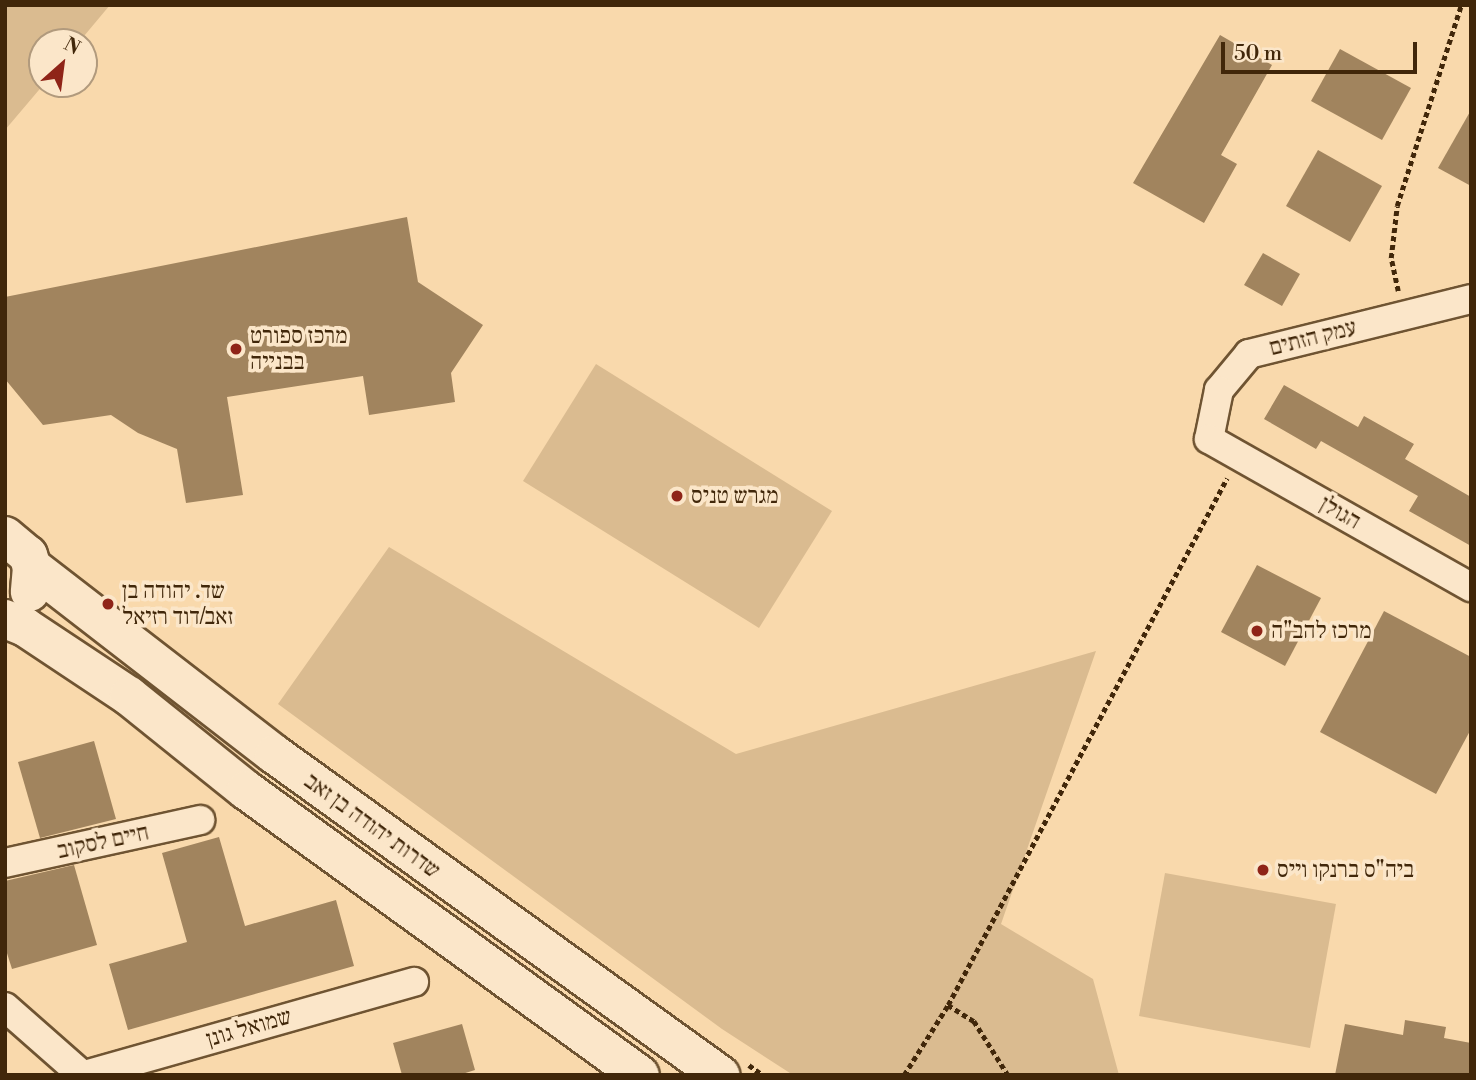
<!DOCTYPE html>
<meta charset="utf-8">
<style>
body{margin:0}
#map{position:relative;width:1476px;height:1080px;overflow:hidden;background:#f9d9ac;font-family:"Libre Bodoni","Frank Ruhl Libre",serif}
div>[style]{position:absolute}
.green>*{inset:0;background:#dabb90}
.building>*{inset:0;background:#a1845e}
.path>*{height:4.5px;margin-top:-2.25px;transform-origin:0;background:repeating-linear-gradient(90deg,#41270a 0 5px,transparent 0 8.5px)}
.roads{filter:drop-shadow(2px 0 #6f5432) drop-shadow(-2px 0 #6f5432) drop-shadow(0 2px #6f5432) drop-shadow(0 -2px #6f5432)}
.minor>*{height:28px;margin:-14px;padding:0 14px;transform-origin:14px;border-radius:14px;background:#fbe6c9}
.secondary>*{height:38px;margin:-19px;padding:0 19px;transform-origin:19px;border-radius:19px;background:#fbe6c9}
.dots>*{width:19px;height:19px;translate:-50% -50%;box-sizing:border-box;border:4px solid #fbe6c9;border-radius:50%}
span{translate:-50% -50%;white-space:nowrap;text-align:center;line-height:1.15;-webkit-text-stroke:7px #fbe6c9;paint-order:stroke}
.poi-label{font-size:23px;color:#41270a}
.left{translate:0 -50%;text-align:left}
.street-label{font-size:23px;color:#41270a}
.frame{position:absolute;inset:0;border:7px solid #41270a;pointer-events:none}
.north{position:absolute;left:28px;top:28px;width:70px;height:70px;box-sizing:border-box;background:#fbe6c9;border:2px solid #b19a7d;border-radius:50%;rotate:28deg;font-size:19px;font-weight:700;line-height:28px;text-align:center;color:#41270a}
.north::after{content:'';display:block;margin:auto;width:24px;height:32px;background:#8f2418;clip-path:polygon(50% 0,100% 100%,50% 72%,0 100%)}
.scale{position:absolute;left:1221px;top:42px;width:196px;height:32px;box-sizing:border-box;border:4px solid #41270a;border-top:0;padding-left:9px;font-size:21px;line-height:24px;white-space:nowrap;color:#41270a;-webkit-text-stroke:5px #fbe6c9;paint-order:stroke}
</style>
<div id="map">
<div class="green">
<div style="clip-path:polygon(5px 5px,110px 5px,79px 42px,42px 42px,44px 84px,5px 130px)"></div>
<div style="clip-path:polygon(596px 364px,832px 511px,759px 628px,523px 481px)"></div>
<div style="clip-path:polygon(389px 547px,736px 754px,1096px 651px,1001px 924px,1093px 979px,1119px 1075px,793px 1075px,722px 1029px,278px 704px)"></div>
<div style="clip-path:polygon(1165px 873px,1336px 904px,1310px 1048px,1139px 1016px)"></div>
</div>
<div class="building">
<div style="clip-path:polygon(1220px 35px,1272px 65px,1221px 155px,1237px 164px,1204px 223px,1133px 183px)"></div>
<div style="clip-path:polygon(1340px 49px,1411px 88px,1382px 140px,1311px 101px)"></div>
<div style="clip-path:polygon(1471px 110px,1471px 186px,1438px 168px)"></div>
<div style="clip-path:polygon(1318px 150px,1382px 186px,1350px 242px,1286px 206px)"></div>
<div style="clip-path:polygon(407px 217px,418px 282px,483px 325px,451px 373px,455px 402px,369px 415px,363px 376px,227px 397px,243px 495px,186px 503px,177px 449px,138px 433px,111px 415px,43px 425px,5px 379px,5px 297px)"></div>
<div style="clip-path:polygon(1263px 253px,1300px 274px,1282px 306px,1244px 285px)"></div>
<div style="clip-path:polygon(1284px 385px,1358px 427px,1364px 416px,1414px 444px,1405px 459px,1471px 497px,1471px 546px,1409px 511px,1418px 496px,1321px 441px,1316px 449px,1264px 419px)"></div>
<div style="clip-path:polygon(1257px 565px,1321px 598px,1285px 666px,1221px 632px)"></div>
<div style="clip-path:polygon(1384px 611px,1471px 657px,1471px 729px,1436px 794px,1320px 732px)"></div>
<div style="clip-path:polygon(94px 741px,116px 819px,40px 838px,18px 762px)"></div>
<div style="clip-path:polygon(219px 837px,245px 926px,336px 900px,354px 966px,128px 1030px,109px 964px,187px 942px,162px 853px)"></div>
<div style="clip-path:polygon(74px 865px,97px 945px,12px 969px,5px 947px,5px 881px)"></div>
<div style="clip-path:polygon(1405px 1020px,1446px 1027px,1444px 1038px,1471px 1043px,1471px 1075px,1335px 1075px,1345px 1024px,1403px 1035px)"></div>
<div style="clip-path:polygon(462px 1024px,475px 1070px,459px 1075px,402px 1075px,393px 1043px)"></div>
</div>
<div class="path">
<div style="left:1398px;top:291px;width:34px;rotate:-102deg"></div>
<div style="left:1391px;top:258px;width:52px;rotate:-83.4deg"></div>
<div style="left:1397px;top:206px;width:211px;rotate:-72.3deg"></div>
<div style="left:948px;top:1005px;width:596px;rotate:-62.1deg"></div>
<div style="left:749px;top:1065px;width:17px;rotate:36deg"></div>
<div style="left:904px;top:1075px;width:83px;rotate:-57.8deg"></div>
<div style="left:948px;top:1005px;width:31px;rotate:32deg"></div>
<div style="left:974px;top:1021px;width:64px;rotate:57.8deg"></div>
</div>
<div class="roads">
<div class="minor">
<div style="left:1471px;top:299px;width:229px;rotate:166.1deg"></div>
<div style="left:1249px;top:354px;width:47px;rotate:129.8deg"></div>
<div style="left:1219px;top:390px;width:50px;rotate:101.5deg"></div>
<div style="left:1209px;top:439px;width:301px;rotate:29.5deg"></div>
<div style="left:5px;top:863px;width:200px;rotate:-12.4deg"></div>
<div style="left:5px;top:1007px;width:103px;rotate:41.4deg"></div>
<div style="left:85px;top:1075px;width:342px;rotate:-15.8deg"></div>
</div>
<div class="secondary">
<div style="left:5px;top:536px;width:30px;rotate:40deg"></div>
<div style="left:28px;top:555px;width:13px;rotate:72deg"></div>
<div style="left:32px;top:567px;width:25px;rotate:95deg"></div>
<div style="left:32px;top:567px;width:306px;rotate:37.7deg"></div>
<div style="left:274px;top:754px;width:550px;rotate:35.74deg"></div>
<div style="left:5px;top:619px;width:22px;rotate:22deg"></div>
<div style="left:25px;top:627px;width:125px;rotate:33.6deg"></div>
<div style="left:129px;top:696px;width:150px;rotate:38.8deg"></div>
<div style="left:246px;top:790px;width:486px;rotate:35.9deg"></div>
</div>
</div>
<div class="dots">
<div style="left:236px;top:349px;background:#8f2418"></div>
<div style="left:677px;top:496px;background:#8f2418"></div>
<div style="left:108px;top:604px;background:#8f2418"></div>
<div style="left:1257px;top:631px;background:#8f2418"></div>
<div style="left:1263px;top:870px;background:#8f2418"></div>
</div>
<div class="poi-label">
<span class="left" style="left:250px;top:349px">מרכז ספורט<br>בבנייה</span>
<span class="left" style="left:691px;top:496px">מגרש טניס</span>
<span class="left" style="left:122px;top:604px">שד. יהודה בן<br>זאב/דוד רזיאל</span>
<span class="left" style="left:1271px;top:631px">מרכז להב"ה</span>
<span class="left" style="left:1277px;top:870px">ביה"ס ברנקו וייס</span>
</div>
<div class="street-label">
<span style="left:1313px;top:338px;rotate:-14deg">עמק הזתים</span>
<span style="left:1340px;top:513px;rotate:30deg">הגולן</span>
<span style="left:372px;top:826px;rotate:36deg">שדרות יהודה בן זאב</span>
<span style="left:103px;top:842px;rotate:-12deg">חיים לסקוב</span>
<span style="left:249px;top:1028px;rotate:-16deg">שמואל גונן</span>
</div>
<div class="frame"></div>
<div class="north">N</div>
<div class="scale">50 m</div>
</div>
